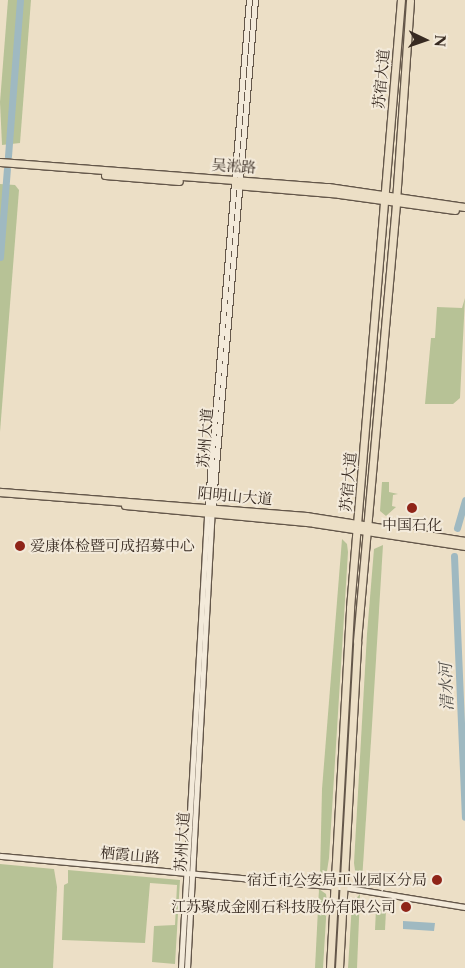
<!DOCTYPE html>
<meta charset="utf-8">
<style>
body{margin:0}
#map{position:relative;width:465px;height:968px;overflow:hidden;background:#ecdfc6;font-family:"Libre Caslon Text","Noto Serif SC",serif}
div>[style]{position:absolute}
.green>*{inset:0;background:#b7c296}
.water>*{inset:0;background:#9fb9c1}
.river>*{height:7px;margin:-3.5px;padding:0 3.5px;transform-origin:3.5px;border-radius:3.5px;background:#9fb9c1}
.roads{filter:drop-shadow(1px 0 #64574a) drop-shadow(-1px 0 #64574a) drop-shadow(0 1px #64574a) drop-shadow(0 -1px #64574a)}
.minor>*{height:5px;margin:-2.5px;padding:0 2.5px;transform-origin:2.5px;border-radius:2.5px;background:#f3eada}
.major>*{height:7px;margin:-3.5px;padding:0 3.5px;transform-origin:3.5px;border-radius:3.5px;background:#ecdfc6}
.dots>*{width:14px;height:14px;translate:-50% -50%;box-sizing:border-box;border:2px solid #f3eada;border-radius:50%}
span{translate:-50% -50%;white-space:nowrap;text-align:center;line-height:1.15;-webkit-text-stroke:4px #f3eada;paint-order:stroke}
.street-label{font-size:15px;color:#372a21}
.poi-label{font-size:15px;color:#372a21}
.left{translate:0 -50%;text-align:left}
.right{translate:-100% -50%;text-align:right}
.water-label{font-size:16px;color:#514e49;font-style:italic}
.north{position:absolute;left:400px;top:15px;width:50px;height:50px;-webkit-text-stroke:4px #f3eada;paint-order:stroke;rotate:93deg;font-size:14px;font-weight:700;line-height:20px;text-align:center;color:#372a21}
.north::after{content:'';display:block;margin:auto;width:18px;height:22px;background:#372a21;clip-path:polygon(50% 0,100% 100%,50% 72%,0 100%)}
</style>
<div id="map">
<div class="green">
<div style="clip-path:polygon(8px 0,31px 0,20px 143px,2px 145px,0 102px)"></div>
<div style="clip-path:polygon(0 184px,15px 185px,19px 190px,0 432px)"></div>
<div style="clip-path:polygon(465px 298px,460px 398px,453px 404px,425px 404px,431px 338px,435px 338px,437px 307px,462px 308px)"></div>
<div style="clip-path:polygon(382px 482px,389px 482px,389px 492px,398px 494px,393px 495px,392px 506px,396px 507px,386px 516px,380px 511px)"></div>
<div style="clip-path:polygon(342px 539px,347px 544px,348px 552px,329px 858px,327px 871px,320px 876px,322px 789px)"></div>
<div style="clip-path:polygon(383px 545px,372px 725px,362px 881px,356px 878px,354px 863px,367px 634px,374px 549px)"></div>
<div style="clip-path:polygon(0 864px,54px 869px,57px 887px,53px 968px,0 968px)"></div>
<div style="clip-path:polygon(68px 870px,180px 880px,175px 964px,152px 962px,154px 926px,175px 925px,177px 885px,150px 883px,145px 943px,62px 940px,64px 885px,68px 883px)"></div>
<div style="clip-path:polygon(319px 889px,326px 894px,327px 902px,323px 968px,315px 968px)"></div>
<div style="clip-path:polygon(360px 894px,357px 968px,348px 968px,352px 903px)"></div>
<div style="clip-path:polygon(376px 909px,386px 910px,385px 930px,375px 930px)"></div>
</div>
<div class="water">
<div style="clip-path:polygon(403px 921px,435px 923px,434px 931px,403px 929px)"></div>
</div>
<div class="river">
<div style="left:8px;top:156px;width:156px;rotate:-85.6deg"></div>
<div style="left:0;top:257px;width:88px;rotate:-85.5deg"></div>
<div style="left:457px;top:528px;width:29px;rotate:-74deg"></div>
<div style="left:454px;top:556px;width:261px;rotate:87.6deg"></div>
</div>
<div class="roads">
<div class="minor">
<div style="left:0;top:856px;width:344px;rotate:5.2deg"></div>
<div style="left:343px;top:887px;width:124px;rotate:9.3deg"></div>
<div style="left:181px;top:968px;width:456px;rotate:-86.7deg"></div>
<div style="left:207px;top:513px;width:515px;rotate:-85.32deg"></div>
<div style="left:187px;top:968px;width:456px;rotate:-86.9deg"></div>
<div style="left:212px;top:513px;width:515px;rotate:-85.21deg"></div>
</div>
<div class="major">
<div style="left:0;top:162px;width:329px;rotate:4.4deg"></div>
<div style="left:328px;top:187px;width:138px;rotate:8.3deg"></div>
<div style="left:105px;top:175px;width:74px;rotate:4.6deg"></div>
<div style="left:235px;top:185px;width:104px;rotate:4.9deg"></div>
<div style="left:339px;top:194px;width:117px;rotate:7.9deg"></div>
<div style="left:0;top:492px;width:307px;rotate:4.5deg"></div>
<div style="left:306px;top:516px;width:161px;rotate:8.9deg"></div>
<div style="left:125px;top:505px;width:190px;rotate:5.4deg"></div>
<div style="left:314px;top:523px;width:153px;rotate:8.7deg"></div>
<div style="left:330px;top:968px;width:361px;rotate:-86.8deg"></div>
<div style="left:350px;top:608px;width:610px;rotate:-85.21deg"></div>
<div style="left:339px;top:968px;width:327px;rotate:-86.8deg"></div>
<div style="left:357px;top:641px;width:442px;rotate:-84.9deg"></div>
<div style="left:396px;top:201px;width:201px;rotate:-86deg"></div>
</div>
</div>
<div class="dots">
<div style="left:412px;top:508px;background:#8f2418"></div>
<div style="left:20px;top:546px;background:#8f2418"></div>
<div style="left:437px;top:880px;background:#8f2418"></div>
<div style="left:406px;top:907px;background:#8f2418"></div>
</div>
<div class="street-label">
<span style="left:381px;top:79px;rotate:-85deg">苏宿大道</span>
<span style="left:234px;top:166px;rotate:4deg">吴淞路</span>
<span style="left:205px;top:438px;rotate:-86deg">苏州大道</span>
<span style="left:348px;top:482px;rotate:-85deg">苏宿大道</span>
<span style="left:235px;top:496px;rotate:5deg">阳明山大道</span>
<span style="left:182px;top:842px;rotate:-87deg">苏州大道</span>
<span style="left:130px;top:855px;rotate:5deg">栖霞山路</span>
</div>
<div class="poi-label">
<span style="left:412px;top:525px">中国石化</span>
<span class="left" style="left:30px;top:546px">爱康体检暨可成招募中心</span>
<span class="right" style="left:427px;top:880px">宿迁市公安局工业园区分局</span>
<span class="right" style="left:396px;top:907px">江苏聚成金刚石科技股份有限公司</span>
</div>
<div class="water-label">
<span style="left:446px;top:687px;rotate:-92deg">清水河</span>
</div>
<div class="north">N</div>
</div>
